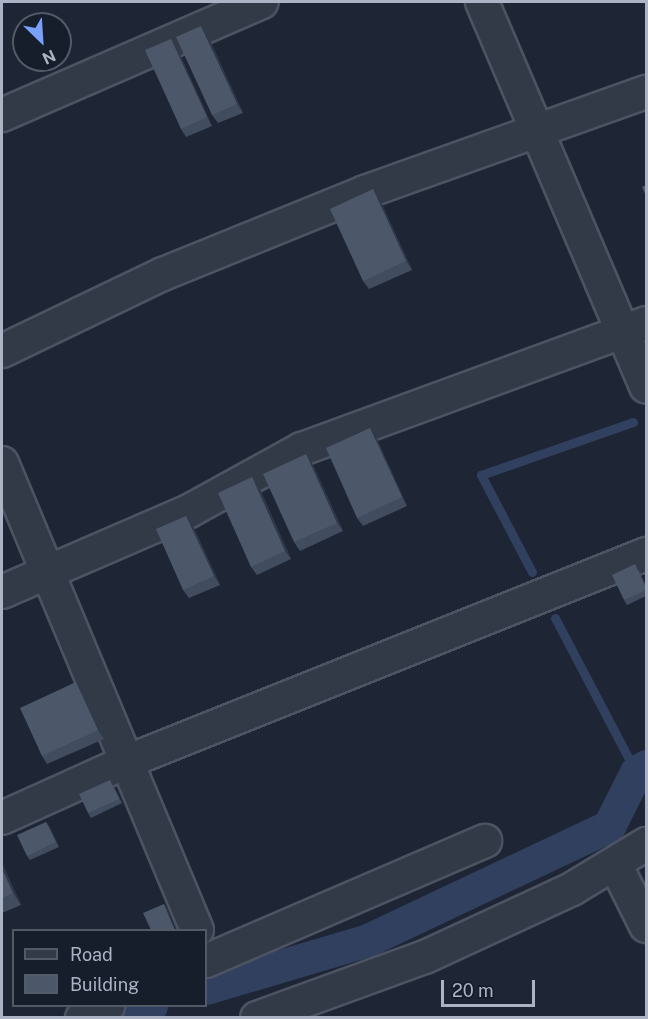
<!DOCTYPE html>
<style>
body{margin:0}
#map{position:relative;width:648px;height:1019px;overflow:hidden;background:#1e2636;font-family:"Public Sans",sans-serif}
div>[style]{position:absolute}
.stream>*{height:9px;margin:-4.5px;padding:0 4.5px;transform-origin:4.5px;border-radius:4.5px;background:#30405e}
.canal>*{height:33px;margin:-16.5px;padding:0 16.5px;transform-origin:16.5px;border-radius:16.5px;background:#30405e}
.roads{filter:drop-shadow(2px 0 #4c5362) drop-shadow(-2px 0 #4c5362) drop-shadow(0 2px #4c5362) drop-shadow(0 -2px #4c5362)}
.minor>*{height:32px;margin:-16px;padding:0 16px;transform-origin:16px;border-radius:16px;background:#323947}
.wall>*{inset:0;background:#424c5f}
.shaded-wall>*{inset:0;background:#2f384a}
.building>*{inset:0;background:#4d576a}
span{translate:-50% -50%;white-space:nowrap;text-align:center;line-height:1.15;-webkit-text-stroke:5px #171e2b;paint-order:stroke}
.frame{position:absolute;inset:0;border:3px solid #abb3c4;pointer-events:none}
.legend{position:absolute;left:12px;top:929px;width:195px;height:78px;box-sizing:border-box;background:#171e2b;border:2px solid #525a68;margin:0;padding:8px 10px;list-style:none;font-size:18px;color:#abb3c4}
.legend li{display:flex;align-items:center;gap:12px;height:30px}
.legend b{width:30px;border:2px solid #525a68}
.north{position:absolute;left:12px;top:12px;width:60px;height:60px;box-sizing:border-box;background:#171e2b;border:2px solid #525a68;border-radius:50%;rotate:155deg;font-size:16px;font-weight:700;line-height:24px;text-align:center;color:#abb3c4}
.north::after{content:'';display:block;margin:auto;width:21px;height:27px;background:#79a0fb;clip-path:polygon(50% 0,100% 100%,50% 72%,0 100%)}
.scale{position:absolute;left:441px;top:980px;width:94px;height:27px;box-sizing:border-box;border:3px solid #abb3c4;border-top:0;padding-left:8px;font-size:18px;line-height:21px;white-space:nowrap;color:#abb3c4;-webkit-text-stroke:4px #171e2b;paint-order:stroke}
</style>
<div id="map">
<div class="stream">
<div style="left:532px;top:572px;width:110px;rotate:-117.7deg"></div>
<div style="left:481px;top:475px;width:161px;rotate:-19.2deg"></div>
<div style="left:555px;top:618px;width:174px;rotate:62.3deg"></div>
</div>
<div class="canal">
<div style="left:206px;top:988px;width:169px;rotate:-16.5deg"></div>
<div style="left:368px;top:940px;width:267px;rotate:-25.3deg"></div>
<div style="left:609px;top:826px;width:60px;rotate:-63.4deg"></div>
<div style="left:636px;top:772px;width:12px;rotate:-31deg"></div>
<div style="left:129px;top:1018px;width:25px;rotate:-29deg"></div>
</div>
<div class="roads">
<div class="minor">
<div style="left:482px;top:2px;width:418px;rotate:66.9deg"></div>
<div style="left:2px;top:115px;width:283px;rotate:-23.5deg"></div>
<div style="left:2px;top:351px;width:178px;rotate:-25.6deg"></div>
<div style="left:163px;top:274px;width:218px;rotate:-22.1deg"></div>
<div style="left:365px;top:192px;width:298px;rotate:-19.6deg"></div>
<div style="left:2px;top:463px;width:506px;rotate:67.34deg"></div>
<div style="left:2px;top:592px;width:204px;rotate:-23.4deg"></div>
<div style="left:189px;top:511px;width:129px;rotate:-28.8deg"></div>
<div style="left:302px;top:449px;width:366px;rotate:-20.1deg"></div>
<div style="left:2px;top:818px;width:136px;rotate:-24.3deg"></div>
<div style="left:126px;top:762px;width:560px;rotate:-21.8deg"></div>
<div style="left:616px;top:866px;width:67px;rotate:63.4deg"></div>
<div style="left:206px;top:961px;width:304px;rotate:-23.3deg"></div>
<div style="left:82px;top:1018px;width:29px;rotate:-25deg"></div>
<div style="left:257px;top:1018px;width:179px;rotate:-20deg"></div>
<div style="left:425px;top:957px;width:162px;rotate:-24.8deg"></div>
<div style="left:572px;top:889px;width:87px;rotate:-31.3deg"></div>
</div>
</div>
<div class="wall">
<div style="clip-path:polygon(207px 34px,243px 113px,218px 123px,212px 115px)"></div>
<div style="clip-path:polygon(171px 39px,177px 48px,212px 126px,186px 137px,181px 129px)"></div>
<div style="clip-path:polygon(373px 189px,379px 198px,412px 270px,369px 289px,363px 281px)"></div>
<div style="clip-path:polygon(376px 437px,407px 506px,363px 526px,357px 518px)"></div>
<div style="clip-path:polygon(306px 454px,312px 463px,343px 531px,300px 551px,294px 542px)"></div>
<div style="clip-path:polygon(252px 477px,258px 485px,291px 559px,257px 575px,251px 567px)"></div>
<div style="clip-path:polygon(186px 516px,192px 524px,220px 585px,189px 598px,183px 590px)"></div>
<div style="clip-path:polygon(638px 569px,646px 586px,646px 596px,627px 605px,624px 600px)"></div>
<div style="clip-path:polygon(82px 691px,104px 739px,47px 764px,42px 756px)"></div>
<div style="clip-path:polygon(113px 785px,122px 803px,91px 818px,88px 813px)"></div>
<div style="clip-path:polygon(46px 822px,49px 826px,59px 847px,30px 860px,27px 856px)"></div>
<div style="clip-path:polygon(2px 863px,21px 905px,2px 913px)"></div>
</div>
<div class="shaded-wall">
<div style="clip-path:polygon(201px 26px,207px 34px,243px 113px,237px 104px)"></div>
<div style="clip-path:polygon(171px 39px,177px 48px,212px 126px,207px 117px)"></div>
<div style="clip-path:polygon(373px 189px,379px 198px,412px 270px,406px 261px)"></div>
<div style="clip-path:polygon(370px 428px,376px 437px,407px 506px,402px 497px)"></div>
<div style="clip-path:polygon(306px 454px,312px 463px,343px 531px,337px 523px)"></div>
<div style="clip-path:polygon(252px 477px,258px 485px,291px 559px,285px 551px)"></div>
<div style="clip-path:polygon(186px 516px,192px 524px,220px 585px,214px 576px)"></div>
<div style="clip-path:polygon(76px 682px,82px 691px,104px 739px,98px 730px)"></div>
<div style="clip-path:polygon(46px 822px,49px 826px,59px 847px,56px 842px)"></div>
<div style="clip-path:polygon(2px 863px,21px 905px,13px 893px,2px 869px)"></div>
<div style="clip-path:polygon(164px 904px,167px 908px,177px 930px,176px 930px)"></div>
</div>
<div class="building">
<div style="clip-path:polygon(201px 26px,237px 104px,212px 115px,176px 37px)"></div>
<div style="clip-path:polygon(171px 39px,207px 117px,181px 129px,145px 50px)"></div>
<div style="clip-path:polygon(646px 185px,646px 196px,642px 187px)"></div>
<div style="clip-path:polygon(373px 189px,406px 261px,363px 281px,330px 209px)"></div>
<div style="clip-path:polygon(370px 428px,402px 497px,357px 518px,326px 448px)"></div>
<div style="clip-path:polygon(306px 454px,337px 523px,294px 542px,263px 474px)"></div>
<div style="clip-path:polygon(252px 477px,285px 551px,251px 567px,218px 493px)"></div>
<div style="clip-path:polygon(186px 516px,214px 576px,183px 590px,156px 529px)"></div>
<div style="clip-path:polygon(635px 564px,646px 588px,646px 590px,624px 600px,612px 575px)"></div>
<div style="clip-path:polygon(76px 682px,98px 730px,42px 756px,20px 708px)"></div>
<div style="clip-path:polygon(110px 780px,119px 799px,88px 813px,79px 794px)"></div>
<div style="clip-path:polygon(46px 822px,56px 842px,27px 856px,17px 835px)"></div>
<div style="clip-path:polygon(2px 869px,13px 893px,2px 898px)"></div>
<div style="clip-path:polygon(164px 904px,175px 930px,151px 930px,143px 913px)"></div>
</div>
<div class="frame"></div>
<ul class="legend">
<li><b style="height:8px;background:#323947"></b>Road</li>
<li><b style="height:16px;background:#4d576a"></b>Building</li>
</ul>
<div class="north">N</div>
<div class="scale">20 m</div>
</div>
